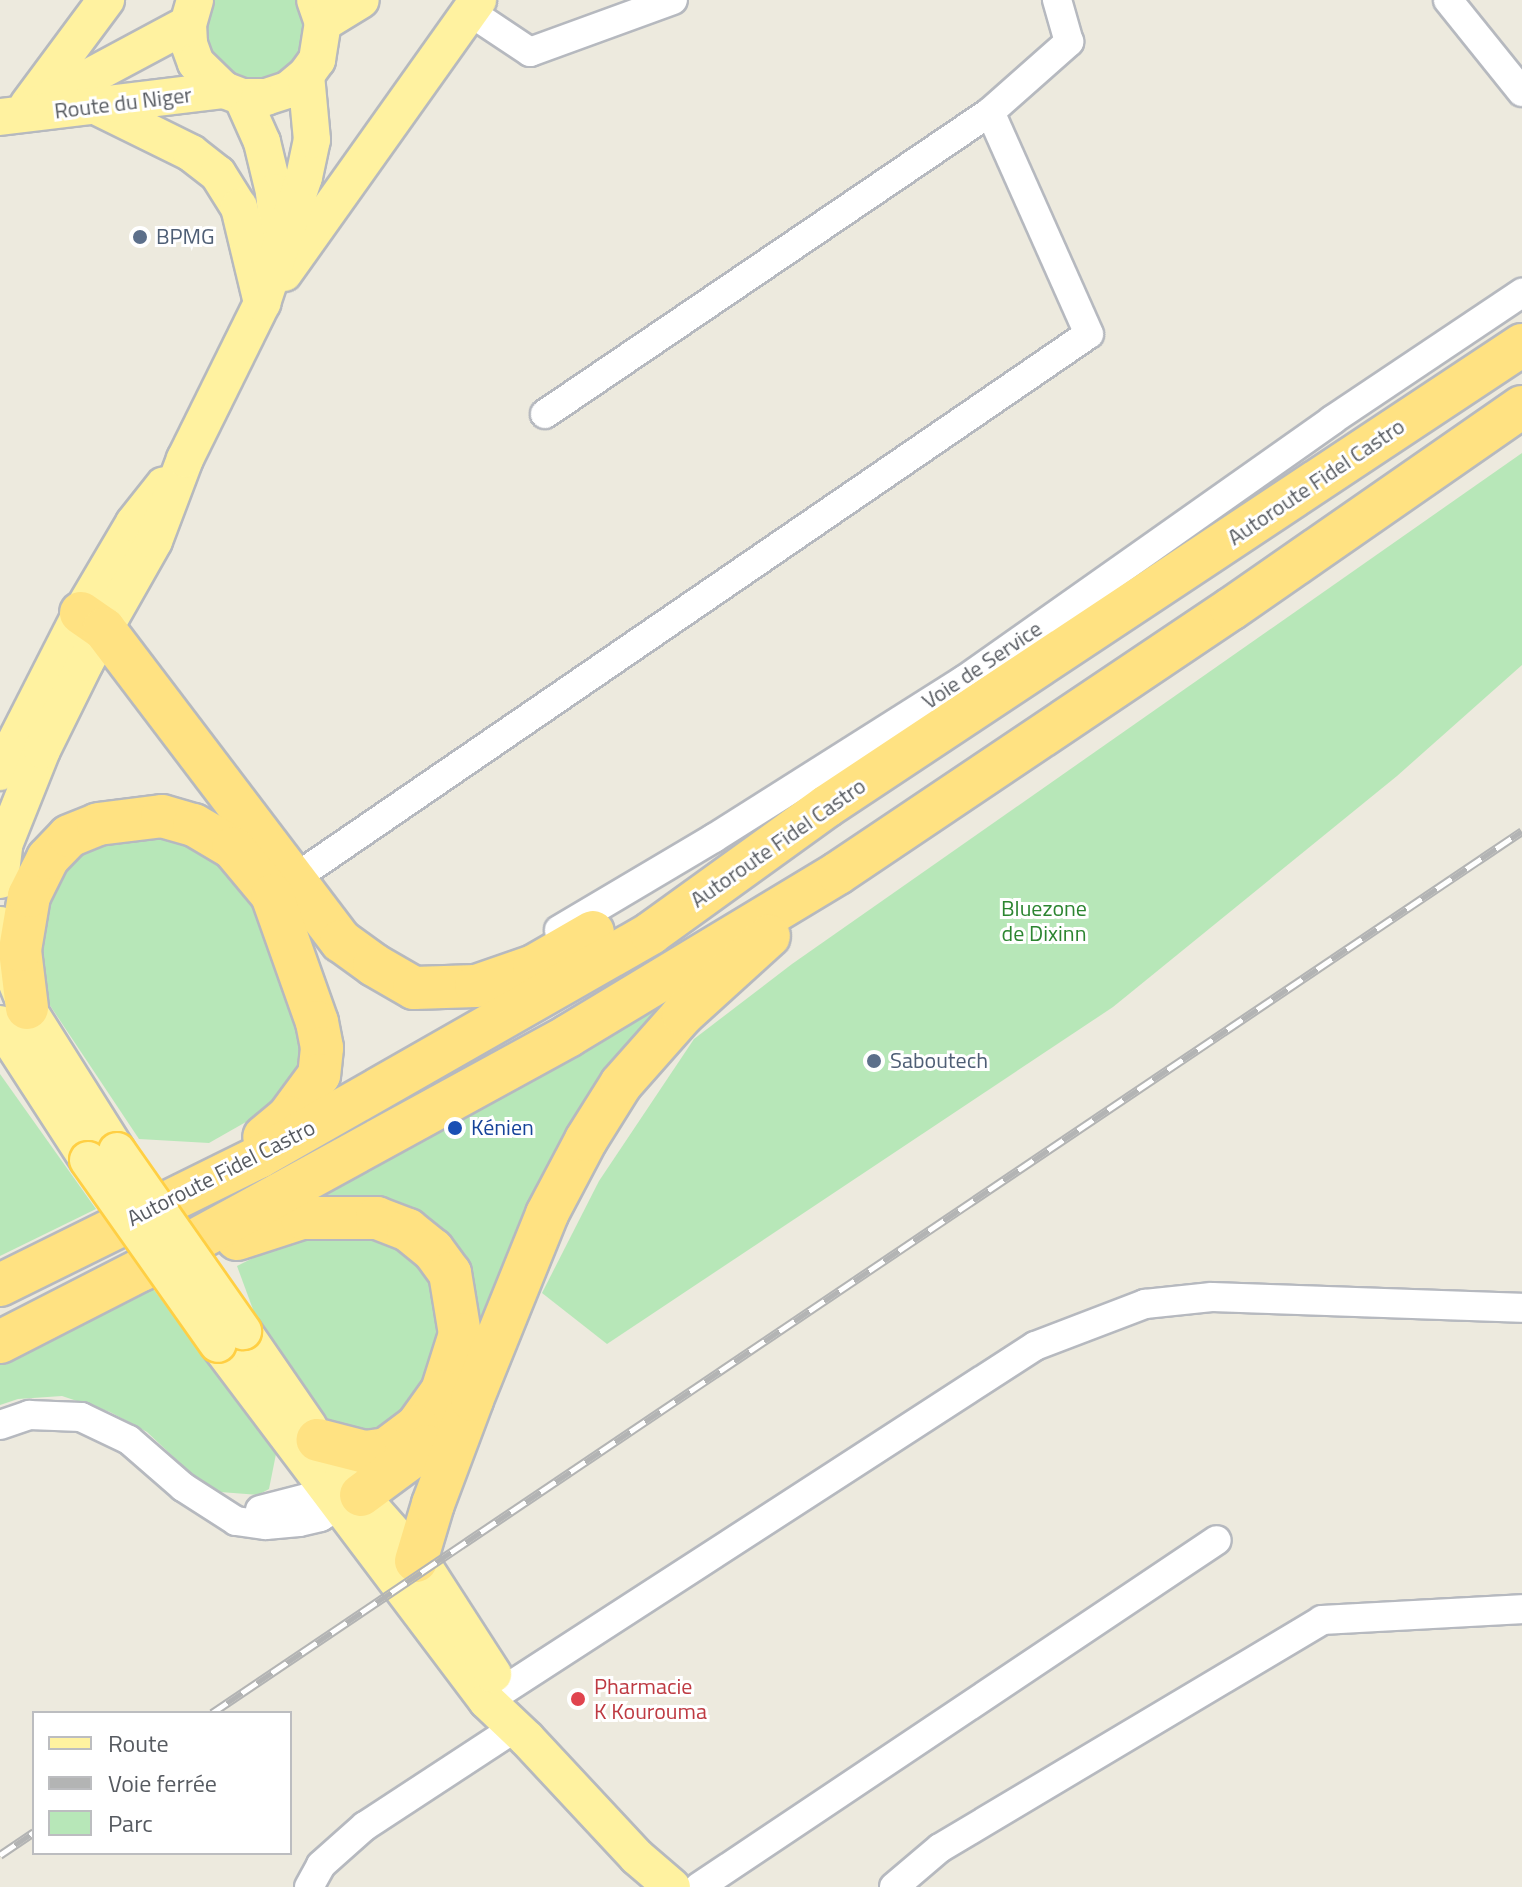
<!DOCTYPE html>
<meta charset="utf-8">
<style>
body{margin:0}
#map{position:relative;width:1522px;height:1887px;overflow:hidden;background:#edeade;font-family:"Titillium Web",sans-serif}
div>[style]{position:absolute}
.green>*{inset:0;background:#b7e7b8}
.roads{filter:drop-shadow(2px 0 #b6b9bf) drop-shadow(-2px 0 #b6b9bf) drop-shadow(0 2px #b6b9bf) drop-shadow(0 -2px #b6b9bf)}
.minor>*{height:28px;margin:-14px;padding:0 14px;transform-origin:14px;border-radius:14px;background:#fff}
.major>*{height:36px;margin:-18px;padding:0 18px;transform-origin:18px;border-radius:18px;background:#fff2a0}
.highway>*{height:42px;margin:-21px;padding:0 21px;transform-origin:21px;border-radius:21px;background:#ffe282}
.rail>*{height:9px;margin-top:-4.5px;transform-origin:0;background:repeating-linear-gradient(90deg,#fff 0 18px,#b3b4b4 0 36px);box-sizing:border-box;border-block:2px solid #b3b4b4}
.bridges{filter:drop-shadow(2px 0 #ffcf44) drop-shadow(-2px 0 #ffcf44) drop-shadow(0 2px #ffcf44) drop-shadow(0 -2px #ffcf44)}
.major-bridge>*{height:36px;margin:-18px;padding:0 18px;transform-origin:18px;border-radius:18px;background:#fff2a0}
.dots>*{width:22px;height:22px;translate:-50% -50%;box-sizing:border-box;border:4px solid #fff;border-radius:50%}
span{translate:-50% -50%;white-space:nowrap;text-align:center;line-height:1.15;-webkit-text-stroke:6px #fff;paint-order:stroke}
.street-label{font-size:22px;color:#575b61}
.service-label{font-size:22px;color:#4e5e75}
.left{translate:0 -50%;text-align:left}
.park-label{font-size:22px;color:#2c8531}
.transit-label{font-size:22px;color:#164399}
.health-label{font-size:22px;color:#be3a42}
.legend{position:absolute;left:32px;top:1711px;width:260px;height:144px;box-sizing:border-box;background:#fff;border:2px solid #bcbdc0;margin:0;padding:10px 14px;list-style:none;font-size:24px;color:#575b61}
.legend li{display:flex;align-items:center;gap:16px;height:40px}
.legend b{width:40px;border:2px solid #bcbdc0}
</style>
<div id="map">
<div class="green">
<div style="clip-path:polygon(199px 0,307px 0,315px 37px,277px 86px,217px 79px,194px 12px)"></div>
<div style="clip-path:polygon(1522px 453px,1522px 665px,1397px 776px,1113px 1007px,607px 1344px,542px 1293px,599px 1181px,694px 1039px,792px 964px)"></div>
<div style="clip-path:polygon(146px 828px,214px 853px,264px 919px,302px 1022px,296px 1075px,274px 1106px,209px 1143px,139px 1139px,31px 977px,32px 905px,77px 848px)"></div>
<div style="clip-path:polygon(714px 957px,462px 1365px,445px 1242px,258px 1216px)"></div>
<div style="clip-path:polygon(0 1074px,96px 1209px,0 1256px)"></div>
<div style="clip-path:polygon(361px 1227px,409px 1242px,430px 1270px,441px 1304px,438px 1342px,424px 1381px,400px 1416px,367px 1436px,346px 1434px,312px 1407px,258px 1323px,237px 1266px,289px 1240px)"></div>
<div style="clip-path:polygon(152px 1287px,276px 1454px,269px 1489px,258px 1495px,220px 1492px,199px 1481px,147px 1432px,110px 1412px,62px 1396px,18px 1399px,0 1405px,0 1362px)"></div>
</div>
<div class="roads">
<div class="minor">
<div style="left:1448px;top:0;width:118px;rotate:51.2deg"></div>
<div style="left:470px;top:12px;width:72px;rotate:33.7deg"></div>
<div style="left:530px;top:52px;width:152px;rotate:-20deg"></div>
<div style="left:545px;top:414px;width:538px;rotate:-34.16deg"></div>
<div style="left:990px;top:112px;width:106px;rotate:-41.5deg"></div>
<div style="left:1069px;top:42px;width:44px;rotate:-105.9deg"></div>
<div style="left:295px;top:878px;width:962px;rotate:-34.42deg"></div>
<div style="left:1089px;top:334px;width:243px;rotate:-114deg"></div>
<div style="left:559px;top:930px;width:180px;rotate:-30.7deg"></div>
<div style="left:714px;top:838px;width:296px;rotate:-32.3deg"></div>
<div style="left:964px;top:680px;width:451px;rotate:-35.2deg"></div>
<div style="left:1332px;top:420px;width:229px;rotate:-33.8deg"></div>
<div style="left:0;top:1425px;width:31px;rotate:-19deg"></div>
<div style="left:29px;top:1415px;width:52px;rotate:2.2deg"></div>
<div style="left:81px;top:1417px;width:53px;rotate:25.6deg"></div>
<div style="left:129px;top:1440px;width:72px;rotate:41deg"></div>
<div style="left:183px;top:1487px;width:63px;rotate:32.7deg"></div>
<div style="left:236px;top:1521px;width:30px;rotate:8deg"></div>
<div style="left:266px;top:1525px;width:33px;rotate:-5deg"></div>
<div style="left:299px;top:1522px;width:22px;rotate:-13deg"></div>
<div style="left:320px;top:1517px;width:43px;rotate:-28.9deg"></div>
<div style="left:260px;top:1510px;width:49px;rotate:-14.3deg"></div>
<div style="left:307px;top:1498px;width:41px;rotate:-29.1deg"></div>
<div style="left:487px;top:1701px;width:653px;rotate:-32.94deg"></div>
<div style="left:1035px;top:1346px;width:118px;rotate:-20.9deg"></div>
<div style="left:1145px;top:1304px;width:67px;rotate:-6deg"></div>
<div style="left:1212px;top:1297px;width:310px;rotate:2deg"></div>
<div style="left:309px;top:1887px;width:25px;rotate:-61deg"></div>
<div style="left:321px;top:1865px;width:59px;rotate:-41.6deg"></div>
<div style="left:365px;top:1826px;width:179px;rotate:-33.2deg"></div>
<div style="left:699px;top:1887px;width:623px;rotate:-33.82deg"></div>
<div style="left:894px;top:1887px;width:60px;rotate:-40.3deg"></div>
<div style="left:940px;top:1848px;width:445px;rotate:-30.8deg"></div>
<div style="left:1322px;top:1620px;width:200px;rotate:-3.1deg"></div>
</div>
<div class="major">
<div style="left:195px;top:0;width:25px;rotate:106deg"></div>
<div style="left:188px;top:24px;width:20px;rotate:87deg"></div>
<div style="left:189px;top:44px;width:20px;rotate:70deg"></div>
<div style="left:196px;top:63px;width:39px;rotate:44deg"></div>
<div style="left:224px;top:90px;width:19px;rotate:21deg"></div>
<div style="left:242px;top:97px;width:24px"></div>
<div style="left:266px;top:97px;width:23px;rotate:-18deg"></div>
<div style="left:288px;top:90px;width:23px;rotate:-40deg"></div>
<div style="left:306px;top:75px;width:19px;rotate:-54deg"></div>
<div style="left:317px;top:60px;width:37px;rotate:-81deg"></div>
<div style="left:323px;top:23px;width:24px;rotate:-109deg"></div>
<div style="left:323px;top:23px;width:44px;rotate:-31.2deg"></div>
<div style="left:242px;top:97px;width:49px;rotate:66deg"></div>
<div style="left:262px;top:142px;width:51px;rotate:76.5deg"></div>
<div style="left:274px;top:192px;width:45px;rotate:84.9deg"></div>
<div style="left:28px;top:105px;width:131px;rotate:-53.4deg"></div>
<div style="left:33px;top:107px;width:176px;rotate:-28.2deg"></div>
<div style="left:100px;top:108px;width:102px;rotate:26.3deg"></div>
<div style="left:191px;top:153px;width:34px;rotate:38deg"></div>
<div style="left:218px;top:174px;width:39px;rotate:58deg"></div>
<div style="left:239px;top:207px;width:99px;rotate:76.5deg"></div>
<div style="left:0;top:117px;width:226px;rotate:-6.9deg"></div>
<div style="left:284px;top:273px;width:335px;rotate:-54.6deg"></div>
<div style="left:0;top:772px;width:178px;rotate:-63deg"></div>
<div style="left:81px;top:613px;width:104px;rotate:-59.5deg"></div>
<div style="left:134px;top:523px;width:48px;rotate:-51.7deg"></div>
<div style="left:0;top:880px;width:35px;rotate:-83deg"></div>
<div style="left:4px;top:845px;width:102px;rotate:-68.2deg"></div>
<div style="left:42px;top:750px;width:97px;rotate:-63.7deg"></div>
<div style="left:85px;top:663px;width:140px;rotate:-60.5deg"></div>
<div style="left:154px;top:541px;width:88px;rotate:-69.3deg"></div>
<div style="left:185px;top:459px;width:174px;rotate:-63.7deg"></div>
<div style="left:262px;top:303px;width:133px;rotate:-71.6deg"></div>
<div style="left:304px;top:177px;width:38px;rotate:-78deg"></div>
<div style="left:312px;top:140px;width:65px;rotate:-95.3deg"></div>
<div style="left:0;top:925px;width:33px;rotate:79deg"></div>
<div style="left:6px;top:957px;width:55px;rotate:67.6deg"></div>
<div style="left:27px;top:1008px;width:169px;rotate:57.8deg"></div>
<div style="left:0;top:1024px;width:162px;rotate:57.1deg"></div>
<div style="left:243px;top:1331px;width:116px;rotate:55.5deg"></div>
<div style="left:218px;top:1344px;width:447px;rotate:53deg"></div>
<div style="left:487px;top:1701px;width:55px;rotate:43.5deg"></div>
<div style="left:527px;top:1739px;width:161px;rotate:47deg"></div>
<div style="left:637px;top:1857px;width:46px;rotate:40.6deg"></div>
<div style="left:343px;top:1476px;width:125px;rotate:48.6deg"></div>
<div style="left:426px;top:1570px;width:124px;rotate:57.2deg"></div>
</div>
<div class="highway">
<div style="left:81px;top:613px;width:28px;rotate:35deg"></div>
<div style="left:104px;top:629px;width:392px;rotate:52.8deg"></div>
<div style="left:341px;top:941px;width:41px;rotate:36deg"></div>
<div style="left:374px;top:965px;width:46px;rotate:29.9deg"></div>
<div style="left:414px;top:988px;width:62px;rotate:-1.8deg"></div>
<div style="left:476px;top:986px;width:61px;rotate:-19deg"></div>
<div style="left:534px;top:966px;width:68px;rotate:-30deg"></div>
<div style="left:27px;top:1008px;width:58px;rotate:-96.9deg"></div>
<div style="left:20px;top:950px;width:55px;rotate:-80.5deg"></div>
<div style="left:29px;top:896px;width:42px;rotate:-63.4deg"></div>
<div style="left:48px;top:858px;width:30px;rotate:-46deg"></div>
<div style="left:69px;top:836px;width:31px;rotate:-22deg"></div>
<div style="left:98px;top:824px;width:64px;rotate:-7.1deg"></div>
<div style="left:162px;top:816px;width:33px;rotate:16deg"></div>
<div style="left:194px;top:825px;width:45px;rotate:30.5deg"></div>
<div style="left:233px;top:848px;width:61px;rotate:50.3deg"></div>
<div style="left:272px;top:895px;width:135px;rotate:70.5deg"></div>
<div style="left:317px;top:1022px;width:26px;rotate:79deg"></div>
<div style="left:322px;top:1048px;width:27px;rotate:96deg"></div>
<div style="left:319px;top:1075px;width:52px;rotate:126.4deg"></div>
<div style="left:288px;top:1117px;width:31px;rotate:140deg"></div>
<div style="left:237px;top:1239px;width:68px;rotate:-17.9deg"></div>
<div style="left:302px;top:1218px;width:75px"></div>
<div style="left:377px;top:1218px;width:33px;rotate:21deg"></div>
<div style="left:408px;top:1230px;width:32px;rotate:39deg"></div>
<div style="left:433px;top:1250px;width:29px;rotate:54deg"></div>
<div style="left:450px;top:1273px;width:62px;rotate:80.7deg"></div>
<div style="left:460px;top:1334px;width:60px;rotate:107.5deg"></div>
<div style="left:442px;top:1391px;width:43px;rotate:125.5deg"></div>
<div style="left:417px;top:1426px;width:38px;rotate:143deg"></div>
<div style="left:387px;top:1449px;width:22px;rotate:172deg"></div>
<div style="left:365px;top:1452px;width:49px;rotate:-165.7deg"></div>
<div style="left:0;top:1285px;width:289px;rotate:-26.3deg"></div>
<div style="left:259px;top:1157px;width:451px;rotate:-29.7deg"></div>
<div style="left:651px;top:933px;width:217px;rotate:-35.8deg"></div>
<div style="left:827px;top:806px;width:834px;rotate:-33.56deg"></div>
<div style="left:0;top:1342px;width:158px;rotate:-27.1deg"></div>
<div style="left:141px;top:1270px;width:487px;rotate:-28.7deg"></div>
<div style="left:568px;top:1036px;width:315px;rotate:-31.1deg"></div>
<div style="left:838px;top:873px;width:473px;rotate:-33.9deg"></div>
<div style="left:1231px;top:609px;width:354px;rotate:-34.8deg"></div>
<div style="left:361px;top:1495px;width:82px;rotate:-36.6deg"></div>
<div style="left:416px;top:1561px;width:59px;rotate:-73.4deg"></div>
<div style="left:433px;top:1504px;width:111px;rotate:-69.4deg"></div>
<div style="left:472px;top:1400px;width:201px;rotate:-68deg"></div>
<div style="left:547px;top:1214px;width:84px;rotate:-62.2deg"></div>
<div style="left:586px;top:1140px;width:66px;rotate:-58deg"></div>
<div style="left:621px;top:1084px;width:94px;rotate:-48.5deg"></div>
<div style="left:683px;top:1014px;width:116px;rotate:-42.2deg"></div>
</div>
</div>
<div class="rail">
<div style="left:212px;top:1713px;width:1579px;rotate:-33.95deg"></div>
<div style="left:0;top:1855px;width:41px;rotate:-34.1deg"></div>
</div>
<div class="bridges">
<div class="major-bridge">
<div style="left:117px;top:1151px;width:220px;rotate:55deg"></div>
<div style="left:88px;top:1160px;width:225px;rotate:54.8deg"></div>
</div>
</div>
<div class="dots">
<div style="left:140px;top:237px;background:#5c6f8a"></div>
<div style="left:874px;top:1061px;background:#5c6f8a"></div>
<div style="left:455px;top:1128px;background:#1a4fb4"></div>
<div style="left:578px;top:1699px;background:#e0444e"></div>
</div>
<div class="street-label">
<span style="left:123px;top:103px;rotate:-7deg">Route du Niger</span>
<span style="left:1316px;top:482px;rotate:-34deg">Autoroute Fidel Castro</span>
<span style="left:982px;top:665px;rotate:-34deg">Voie de Service</span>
<span style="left:778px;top:843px;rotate:-35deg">Autoroute Fidel Castro</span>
<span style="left:221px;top:1173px;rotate:-27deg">Autoroute Fidel Castro</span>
</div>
<div class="service-label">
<span class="left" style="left:156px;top:237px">BPMG</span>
<span class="left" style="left:890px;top:1061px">Saboutech</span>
</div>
<div class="park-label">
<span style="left:1044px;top:921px">Bluezone<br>de Dixinn</span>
</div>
<div class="transit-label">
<span class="left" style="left:471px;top:1128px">Kénien</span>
</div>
<div class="health-label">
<span class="left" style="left:594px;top:1699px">Pharmacie<br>K Kourouma</span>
</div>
<ul class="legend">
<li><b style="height:10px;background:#fff2a0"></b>Route</li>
<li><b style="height:10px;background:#b3b4b4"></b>Voie ferrée</li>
<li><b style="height:22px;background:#b7e7b8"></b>Parc</li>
</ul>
</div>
